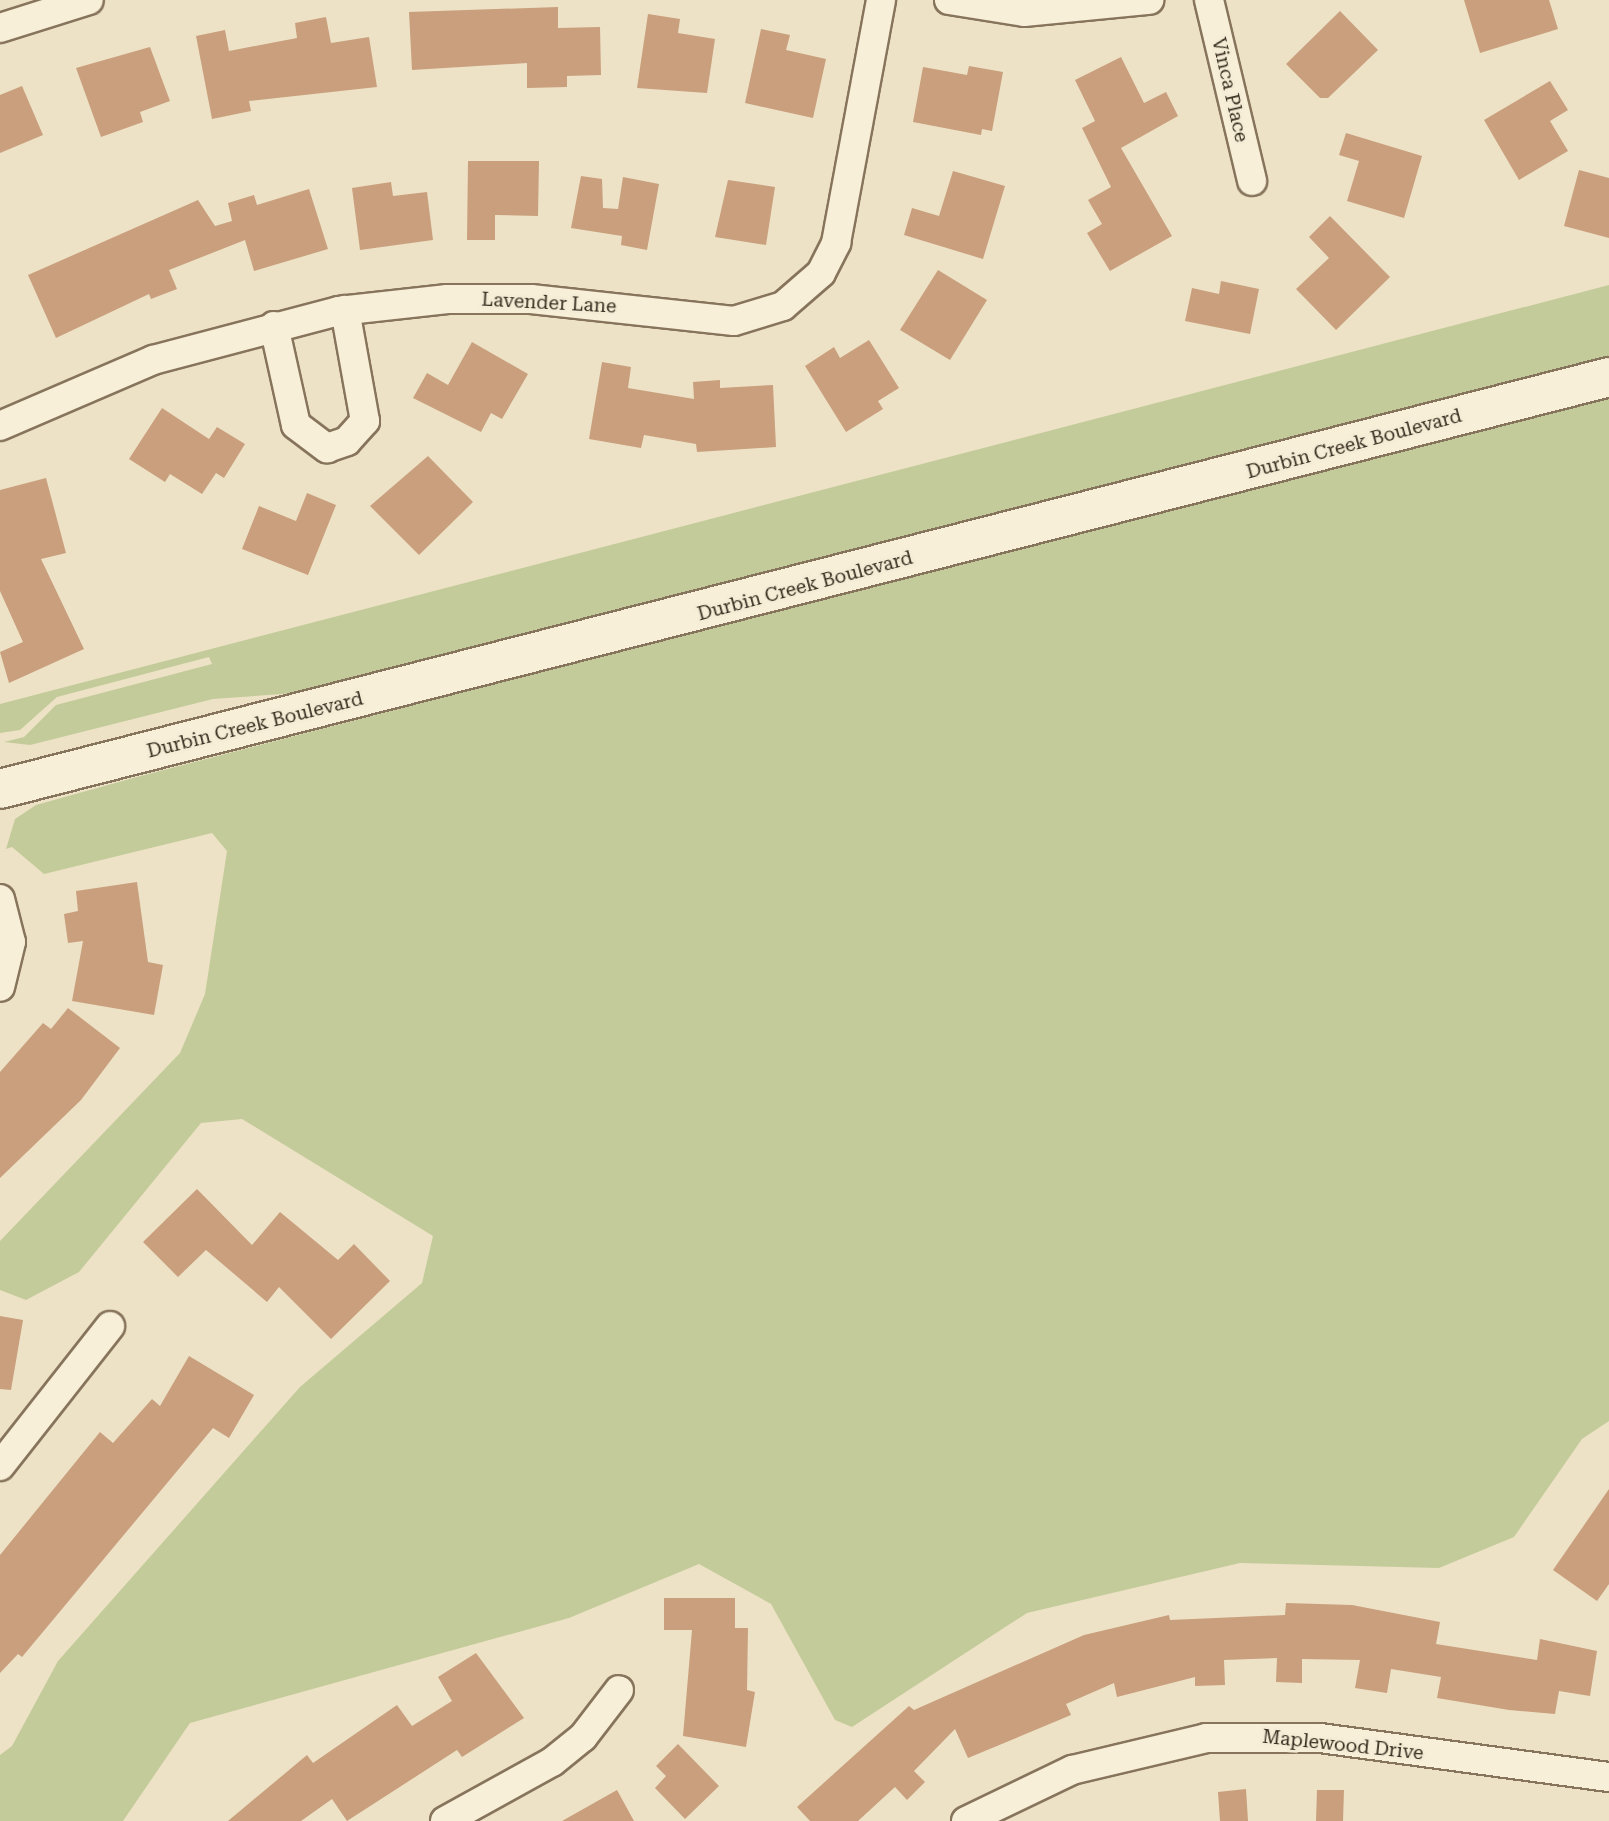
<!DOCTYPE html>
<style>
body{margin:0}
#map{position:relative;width:1609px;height:1821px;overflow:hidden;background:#ede2c6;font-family:"Roboto Serif",serif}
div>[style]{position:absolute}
.green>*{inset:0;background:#c4cb9a}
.building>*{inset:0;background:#c99f7d}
.roads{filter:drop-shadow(2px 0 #87745c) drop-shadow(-2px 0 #87745c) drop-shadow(0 2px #87745c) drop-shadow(0 -2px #87745c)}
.street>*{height:28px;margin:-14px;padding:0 14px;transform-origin:14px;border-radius:14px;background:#f8efd9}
.secondary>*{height:38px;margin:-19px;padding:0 19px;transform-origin:19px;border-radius:19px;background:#f8efd9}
span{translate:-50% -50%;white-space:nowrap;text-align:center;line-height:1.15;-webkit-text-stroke:5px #f4ecd5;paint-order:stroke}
.street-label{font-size:19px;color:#382c1f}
</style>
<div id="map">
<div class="green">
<div style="clip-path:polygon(1609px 285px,1609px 364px,525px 643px,296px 693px,213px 699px,30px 745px,4px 742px,24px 737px,56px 705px,212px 664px,209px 657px,57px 697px,20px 730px,0 733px,0 704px)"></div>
<div style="clip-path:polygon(1609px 394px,1609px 1421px,1582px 1439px,1514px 1537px,1439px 1568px,1240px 1563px,1027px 1613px,852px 1727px,835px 1720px,771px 1604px,699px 1564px,569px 1618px,190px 1723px,123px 1821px,0 1821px,0 1755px,12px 1746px,58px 1661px,300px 1387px,422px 1283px,433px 1236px,242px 1119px,201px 1123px,79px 1272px,26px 1300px,0 1290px,0 1241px,180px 1053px,205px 994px,227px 851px,212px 833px,44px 874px,12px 847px,6px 849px,15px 819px,36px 805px,133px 778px)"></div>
</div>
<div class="building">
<div style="clip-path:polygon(1464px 0,1549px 0,1558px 29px,1480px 53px)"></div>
<div style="clip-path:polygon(558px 7px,558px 28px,600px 27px,601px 75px,567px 76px,567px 87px,527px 88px,527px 63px,412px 70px,409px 12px)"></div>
<div style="clip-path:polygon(1340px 11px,1378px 50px,1328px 98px,1320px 98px,1286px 64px)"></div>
<div style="clip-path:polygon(648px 14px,680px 19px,678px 33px,715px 39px,707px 93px,637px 88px)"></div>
<div style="clip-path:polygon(326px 17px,331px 43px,369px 37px,377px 87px,249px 101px,251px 111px,212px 119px,196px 36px,225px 30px,229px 51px,297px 38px,295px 23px)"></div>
<div style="clip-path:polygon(761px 29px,790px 35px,786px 50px,826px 59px,813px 118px,745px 103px)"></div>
<div style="clip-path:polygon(150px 47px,170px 101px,140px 112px,143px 122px,101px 137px,76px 68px)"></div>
<div style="clip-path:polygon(1121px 57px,1144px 103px,1166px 92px,1178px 116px,1121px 148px,1172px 236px,1110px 271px,1087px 233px,1102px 224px,1088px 200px,1111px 187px,1082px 128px,1095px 121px,1075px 80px)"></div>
<div style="clip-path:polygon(969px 66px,1003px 72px,992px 131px,982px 129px,981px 135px,913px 122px,923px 67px,967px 75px)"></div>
<div style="clip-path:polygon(1550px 81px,1568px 110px,1550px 121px,1568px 151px,1519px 180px,1484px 120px)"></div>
<div style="clip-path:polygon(22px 86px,43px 135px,0 153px,0 95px)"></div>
<div style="clip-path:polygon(1346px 133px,1422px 156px,1404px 218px,1347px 201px,1359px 161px,1339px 155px)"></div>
<div style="clip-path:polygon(468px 161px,539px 161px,538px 216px,495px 215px,495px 240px,467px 240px)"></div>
<div style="clip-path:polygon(1579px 170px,1609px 178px,1609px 238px,1564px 226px)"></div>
<div style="clip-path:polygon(953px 171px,1005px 186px,983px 259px,904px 235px,912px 208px,939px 216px)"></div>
<div style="clip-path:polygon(581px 176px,602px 179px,603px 208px,618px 209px,623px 177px,659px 184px,647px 250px,621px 245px,622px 236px,571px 228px)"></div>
<div style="clip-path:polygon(728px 180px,775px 187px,766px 245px,715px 237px)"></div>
<div style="clip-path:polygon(391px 182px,393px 196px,427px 192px,433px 240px,360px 250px,352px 188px)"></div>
<div style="clip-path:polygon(309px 189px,328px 249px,254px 271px,245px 240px,169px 270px,177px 289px,151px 299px,149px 294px,56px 338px,28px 275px,198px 200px,215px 226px,232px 221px,228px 203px,254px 195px,257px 205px)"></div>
<div style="clip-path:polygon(1330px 216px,1390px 277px,1336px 330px,1296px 289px,1329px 258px,1309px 237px)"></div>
<div style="clip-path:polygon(938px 270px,987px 300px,950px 360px,900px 330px)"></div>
<div style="clip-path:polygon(1221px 281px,1259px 289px,1250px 334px,1185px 321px,1192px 288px,1219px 294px)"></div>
<div style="clip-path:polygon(869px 340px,899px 388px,878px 401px,883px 409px,846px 432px,805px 366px,834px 347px,840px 358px)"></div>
<div style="clip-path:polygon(472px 342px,528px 374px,502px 419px,491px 413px,481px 432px,413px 398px,427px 373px,448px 385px)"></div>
<div style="clip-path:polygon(602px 362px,631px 367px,628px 388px,694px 399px,693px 382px,720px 380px,720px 388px,773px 385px,776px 447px,697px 452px,696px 444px,644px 435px,641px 448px,589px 439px)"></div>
<div style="clip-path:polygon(162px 408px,209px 439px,217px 427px,245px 444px,224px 478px,216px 473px,202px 494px,170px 474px,165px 482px,129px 459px)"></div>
<div style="clip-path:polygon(428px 456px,473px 502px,419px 555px,370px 506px)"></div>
<div style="clip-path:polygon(46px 478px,66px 553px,41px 559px,84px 649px,9px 683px,0 652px,23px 642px,0 591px,0 490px)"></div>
<div style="clip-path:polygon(307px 493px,336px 505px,308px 575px,242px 549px,259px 506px,296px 521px)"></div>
<div style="clip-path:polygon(137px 882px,148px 962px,163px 965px,154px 1015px,72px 1001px,83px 941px,68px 943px,64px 914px,78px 911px,76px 891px)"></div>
<div style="clip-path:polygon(68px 1008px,120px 1048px,81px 1100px,0 1178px,0 1072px,43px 1023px,51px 1029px)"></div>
<div style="clip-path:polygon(197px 1189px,252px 1245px,280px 1212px,338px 1260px,354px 1244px,390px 1281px,331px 1339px,279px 1287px,267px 1302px,206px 1250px,178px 1277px,143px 1242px)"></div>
<div style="clip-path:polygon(0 1316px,23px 1320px,11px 1390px,0 1389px)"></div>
<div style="clip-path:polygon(189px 1356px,254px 1395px,229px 1438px,213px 1428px,22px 1657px,18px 1654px,0 1673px,0 1555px,100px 1432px,113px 1443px,152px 1399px,160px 1406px)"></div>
<div style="clip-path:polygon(1609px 1489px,1609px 1584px,1597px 1601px,1553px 1570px)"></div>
<div style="clip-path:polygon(664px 1598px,735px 1598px,735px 1628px,748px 1628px,747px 1690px,755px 1692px,746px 1747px,683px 1736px,692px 1630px,664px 1630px)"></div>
<div style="clip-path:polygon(1286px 1603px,1352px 1605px,1440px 1622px,1436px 1644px,1537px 1660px,1540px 1639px,1597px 1651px,1590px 1696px,1559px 1691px,1555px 1714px,1509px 1710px,1437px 1698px,1441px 1677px,1391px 1669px,1387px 1693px,1355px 1688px,1360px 1660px,1302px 1659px,1302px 1683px,1276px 1682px,1277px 1658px,1224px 1660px,1225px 1685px,1195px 1686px,1195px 1677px,1117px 1697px,1114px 1683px,1066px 1704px,1071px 1715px,968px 1758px,955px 1729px,914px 1771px,925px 1782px,907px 1800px,895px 1787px,858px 1821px,810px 1821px,797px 1807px,909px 1706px,914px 1710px,1084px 1635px,1169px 1615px,1170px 1620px,1285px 1615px)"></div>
<div style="clip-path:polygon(476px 1653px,524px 1718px,462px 1757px,457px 1750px,347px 1821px,332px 1799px,301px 1821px,228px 1821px,307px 1755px,313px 1763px,397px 1705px,412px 1726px,452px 1701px,438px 1677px)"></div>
<div style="clip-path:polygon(678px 1744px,719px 1786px,685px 1819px,655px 1788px,666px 1776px,656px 1766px)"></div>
<div style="clip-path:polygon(1246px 1789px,1248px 1821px,1220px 1821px,1218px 1792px)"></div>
<div style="clip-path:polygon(617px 1790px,634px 1821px,562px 1821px)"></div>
<div style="clip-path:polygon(1317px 1790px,1344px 1790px,1343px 1821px,1316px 1821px)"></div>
</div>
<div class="roads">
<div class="street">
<div style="left:949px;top:0;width:76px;rotate:9.1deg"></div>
<div style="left:1024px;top:12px;width:126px;rotate:-5.5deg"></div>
<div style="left:1209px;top:0;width:186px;rotate:76.6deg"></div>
<div style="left:0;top:28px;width:93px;rotate:-17.5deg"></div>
<div style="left:274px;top:326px;width:101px;rotate:77.5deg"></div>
<div style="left:296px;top:425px;width:39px;rotate:37deg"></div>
<div style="left:327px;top:448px;width:21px;rotate:-19deg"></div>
<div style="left:347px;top:441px;width:27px;rotate:-48deg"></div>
<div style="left:365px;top:421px;width:113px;rotate:-100.2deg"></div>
<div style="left:0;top:426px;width:167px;rotate:-23.3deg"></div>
<div style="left:153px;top:360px;width:192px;rotate:-14.8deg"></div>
<div style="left:339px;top:311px;width:109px;rotate:-6.3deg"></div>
<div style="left:447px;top:299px;width:84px"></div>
<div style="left:531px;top:299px;width:204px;rotate:6.2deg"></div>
<div style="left:734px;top:321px;width:51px;rotate:-17deg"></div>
<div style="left:783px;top:306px;width:50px;rotate:-41deg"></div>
<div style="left:821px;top:273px;width:34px;rotate:-63deg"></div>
<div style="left:836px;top:243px;width:247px;rotate:-79.5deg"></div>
<div style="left:0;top:899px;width:44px;rotate:75.7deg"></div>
<div style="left:11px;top:942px;width:46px;rotate:103.7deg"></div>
<div style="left:0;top:1466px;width:178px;rotate:-51.8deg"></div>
<div style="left:445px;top:1821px;width:122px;rotate:-28.9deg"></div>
<div style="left:552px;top:1762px;width:40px;rotate:-39deg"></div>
<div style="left:583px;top:1737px;width:59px;rotate:-52.5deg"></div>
<div style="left:966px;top:1821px;width:118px;rotate:-25.7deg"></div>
<div style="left:1072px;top:1770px;width:138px;rotate:-13.4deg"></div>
<div style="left:1206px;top:1738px;width:114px"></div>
<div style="left:1320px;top:1738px;width:292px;rotate:7.7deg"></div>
</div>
<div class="secondary">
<div style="left:0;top:789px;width:1661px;rotate:-14.36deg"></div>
</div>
</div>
<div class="street-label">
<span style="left:1230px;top:90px;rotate:77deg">Vinca Place</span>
<span style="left:549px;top:303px;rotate:3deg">Lavender Lane</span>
<span style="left:1354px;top:444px;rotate:-15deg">Durbin Creek Boulevard</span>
<span style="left:805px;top:586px;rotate:-15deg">Durbin Creek Boulevard</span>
<span style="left:255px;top:725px;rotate:-14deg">Durbin Creek Boulevard</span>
<span style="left:1343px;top:1745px;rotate:6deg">Maplewood Drive</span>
</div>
</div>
